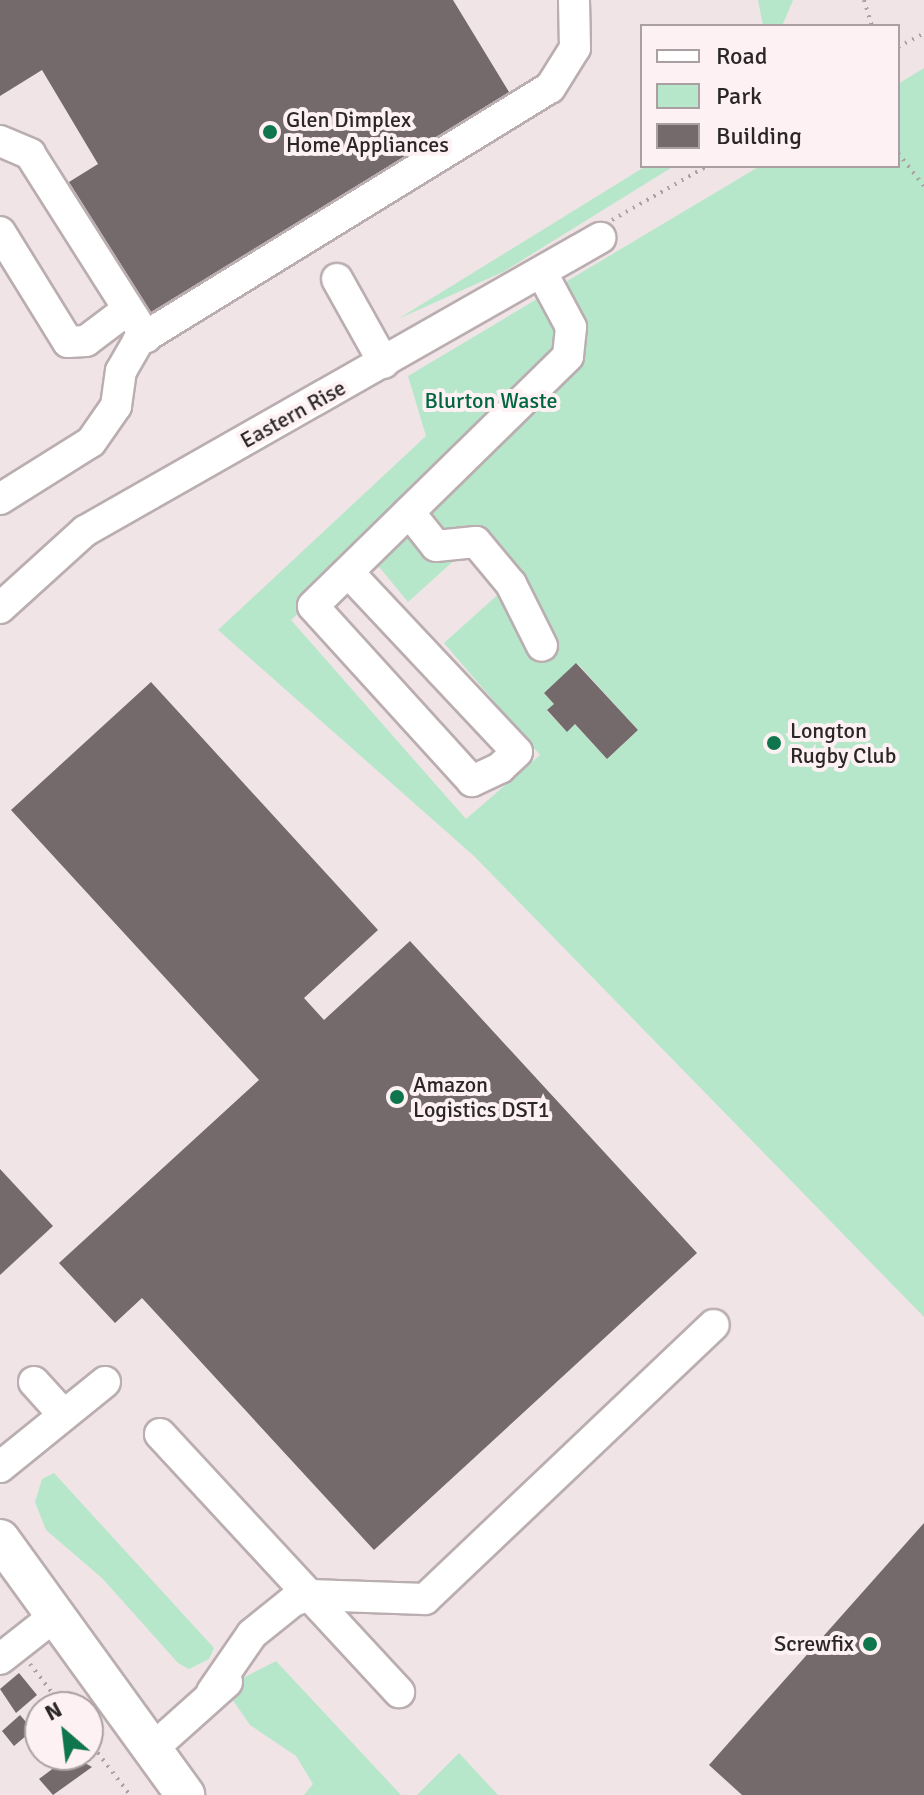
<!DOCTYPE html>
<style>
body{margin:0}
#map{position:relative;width:924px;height:1795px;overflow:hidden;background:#f1e4e6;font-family:Signika,sans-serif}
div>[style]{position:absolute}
.green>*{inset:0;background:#b6e7cb}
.building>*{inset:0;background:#74696b}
.path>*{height:4px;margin-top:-2px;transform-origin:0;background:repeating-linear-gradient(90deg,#aca2a3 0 2px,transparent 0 8px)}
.roads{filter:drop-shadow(2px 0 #baaeb0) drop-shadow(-2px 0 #baaeb0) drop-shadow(0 2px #baaeb0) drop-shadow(0 -2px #baaeb0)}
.minor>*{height:30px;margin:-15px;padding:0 15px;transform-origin:15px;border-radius:15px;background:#fff}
.major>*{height:38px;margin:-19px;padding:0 19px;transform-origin:19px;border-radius:19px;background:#fff}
.dots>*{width:22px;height:22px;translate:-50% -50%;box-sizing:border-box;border:4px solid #fef1f3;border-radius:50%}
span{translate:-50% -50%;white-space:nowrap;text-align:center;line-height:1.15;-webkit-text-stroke:8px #fef1f3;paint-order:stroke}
.poi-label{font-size:22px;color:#2b2727}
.left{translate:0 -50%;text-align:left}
.right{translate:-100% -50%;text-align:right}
.park-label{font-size:22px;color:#016742}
.street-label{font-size:22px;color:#2b2727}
.legend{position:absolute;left:640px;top:24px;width:260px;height:144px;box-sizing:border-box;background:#fef1f3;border:2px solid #aaa0a1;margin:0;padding:10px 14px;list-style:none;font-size:24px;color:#2b2727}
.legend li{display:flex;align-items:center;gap:16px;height:40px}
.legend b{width:40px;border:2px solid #aaa0a1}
.north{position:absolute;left:24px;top:1691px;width:80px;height:80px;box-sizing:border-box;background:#fef1f3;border:2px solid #aaa0a1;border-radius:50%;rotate:332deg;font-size:22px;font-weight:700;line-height:32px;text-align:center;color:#2b2727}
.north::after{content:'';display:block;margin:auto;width:28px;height:36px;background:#0f754d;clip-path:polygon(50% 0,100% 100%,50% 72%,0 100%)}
</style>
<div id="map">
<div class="green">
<div style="clip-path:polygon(758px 0,793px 0,782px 26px,763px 26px)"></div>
<div style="clip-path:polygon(evenodd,924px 68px,924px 1317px,474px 856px,218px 630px,426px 436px,408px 376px,760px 166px,898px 166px,898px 84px,924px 68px,468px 548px,503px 590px,444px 643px,540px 755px,466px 819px,291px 620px,366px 551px,408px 602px,468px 548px,924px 68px,577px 663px,638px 730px,607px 759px,575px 724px,566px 731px,547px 711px,554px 704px,544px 693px,577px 663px)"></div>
<div style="clip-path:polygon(646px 166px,674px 166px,503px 272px,398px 319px)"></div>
<div style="clip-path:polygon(54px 1473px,214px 1648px,209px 1659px,189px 1669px,178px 1663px,102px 1578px,46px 1530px,35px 1502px,42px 1479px)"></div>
<div style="clip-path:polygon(276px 1661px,401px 1795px,304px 1795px,313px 1784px,296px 1756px,250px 1725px,230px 1696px,243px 1678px)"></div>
<div style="clip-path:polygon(459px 1753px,498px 1795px,417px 1795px)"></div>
</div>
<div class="building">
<div style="clip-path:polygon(0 0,453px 0,509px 92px,151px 312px,69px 182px,98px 164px,42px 70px,0 96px)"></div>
<div style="clip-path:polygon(576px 663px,638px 730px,607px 759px,575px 724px,567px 732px,547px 710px,554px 704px,544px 693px)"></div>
<div style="clip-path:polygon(151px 682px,378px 930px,304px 998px,324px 1020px,410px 941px,697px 1253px,374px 1550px,142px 1298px,115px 1323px,59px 1263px,259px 1080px,11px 810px)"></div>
<div style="clip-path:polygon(0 1169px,53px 1226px,0 1275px)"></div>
<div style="clip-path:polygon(924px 1523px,924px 1795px,742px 1795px,709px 1765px)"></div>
<div style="clip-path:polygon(19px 1673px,37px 1695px,16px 1713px,0 1689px)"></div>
<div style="clip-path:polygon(20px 1715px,33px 1730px,14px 1746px,2px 1731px)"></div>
<div style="clip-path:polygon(71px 1755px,92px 1767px,53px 1795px,39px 1779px)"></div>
</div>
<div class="path">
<div style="left:864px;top:0;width:27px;rotate:73deg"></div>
<div style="left:898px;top:47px;width:30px;rotate:-28deg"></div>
<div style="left:898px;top:153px;width:42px;rotate:51.8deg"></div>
<div style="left:612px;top:220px;width:109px;rotate:-29.6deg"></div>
<div style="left:30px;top:1664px;width:54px;rotate:52.5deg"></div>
<div style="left:88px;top:1740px;width:69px;rotate:52.6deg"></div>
</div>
<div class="roads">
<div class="minor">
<div style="left:0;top:141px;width:33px;rotate:23deg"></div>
<div style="left:30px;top:154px;width:217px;rotate:57.6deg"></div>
<div style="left:0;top:232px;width:129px;rotate:58.3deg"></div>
<div style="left:68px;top:342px;width:18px;rotate:-3deg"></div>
<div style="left:86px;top:341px;width:51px;rotate:-37.1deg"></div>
<div style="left:337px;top:279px;width:96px;rotate:60.8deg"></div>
<div style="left:0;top:499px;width:107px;rotate:-32.1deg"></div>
<div style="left:91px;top:442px;width:44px;rotate:-55.2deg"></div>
<div style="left:116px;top:406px;width:35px;rotate:-82deg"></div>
<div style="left:121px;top:371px;width:34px;rotate:-60deg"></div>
<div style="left:138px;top:341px;width:483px;rotate:-31.6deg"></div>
<div style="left:550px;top:88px;width:47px;rotate:-58deg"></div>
<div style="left:575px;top:48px;width:48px;rotate:-91.2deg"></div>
<div style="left:409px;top:512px;width:43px;rotate:51.5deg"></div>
<div style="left:436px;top:546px;width:40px;rotate:-5.7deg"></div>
<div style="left:476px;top:542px;width:55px;rotate:50.2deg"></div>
<div style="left:511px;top:584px;width:69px;rotate:63.4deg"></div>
<div style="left:349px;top:573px;width:245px;rotate:46.8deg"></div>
<div style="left:517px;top:752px;width:23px;rotate:137deg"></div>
<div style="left:500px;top:768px;width:31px;rotate:155deg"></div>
<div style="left:472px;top:781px;width:236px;rotate:-132.3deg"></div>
<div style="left:313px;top:606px;width:357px;rotate:-44.4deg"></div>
<div style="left:568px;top:356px;width:29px;rotate:-84deg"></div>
<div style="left:571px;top:327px;width:61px;rotate:-118.2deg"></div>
<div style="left:0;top:608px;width:115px;rotate:-42.2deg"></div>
<div style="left:85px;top:531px;width:593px;rotate:-29.64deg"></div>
<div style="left:34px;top:1382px;width:42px;rotate:47.9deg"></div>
<div style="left:160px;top:1434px;width:352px;rotate:47.2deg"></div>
<div style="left:0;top:1467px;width:135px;rotate:-39deg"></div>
<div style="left:0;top:1659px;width:71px;rotate:-38.2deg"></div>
<div style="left:212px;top:1692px;width:70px;rotate:-55.4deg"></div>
<div style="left:252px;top:1634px;width:53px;rotate:-38.8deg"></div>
<div style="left:293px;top:1601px;width:18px;rotate:-19deg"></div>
<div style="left:310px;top:1595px;width:115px;rotate:2deg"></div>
<div style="left:425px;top:1599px;width:398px;rotate:-43.5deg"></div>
<div style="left:151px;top:1750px;width:102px;rotate:-41.8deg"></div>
</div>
<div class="major">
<div style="left:0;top:1539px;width:316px;rotate:54.1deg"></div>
</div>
</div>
<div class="dots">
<div style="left:270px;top:132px;background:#0f754d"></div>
<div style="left:774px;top:743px;background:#0f754d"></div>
<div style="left:397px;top:1097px;background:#0f754d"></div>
<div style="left:870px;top:1644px;background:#0f754d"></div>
</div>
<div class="poi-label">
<span class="left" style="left:286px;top:132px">Glen Dimplex<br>Home Appliances</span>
<span class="left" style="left:790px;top:743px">Longton<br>Rugby Club</span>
<span class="left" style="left:413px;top:1097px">Amazon<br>Logistics DST1</span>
<span class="right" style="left:854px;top:1644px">Screwfix</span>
</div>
<div class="park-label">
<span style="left:491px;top:401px">Blurton Waste</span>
</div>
<div class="street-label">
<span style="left:293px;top:414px;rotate:-29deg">Eastern Rise</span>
</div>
<ul class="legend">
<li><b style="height:10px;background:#fff"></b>Road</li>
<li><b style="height:22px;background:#b6e7cb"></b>Park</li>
<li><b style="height:22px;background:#74696b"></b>Building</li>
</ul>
<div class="north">N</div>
</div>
